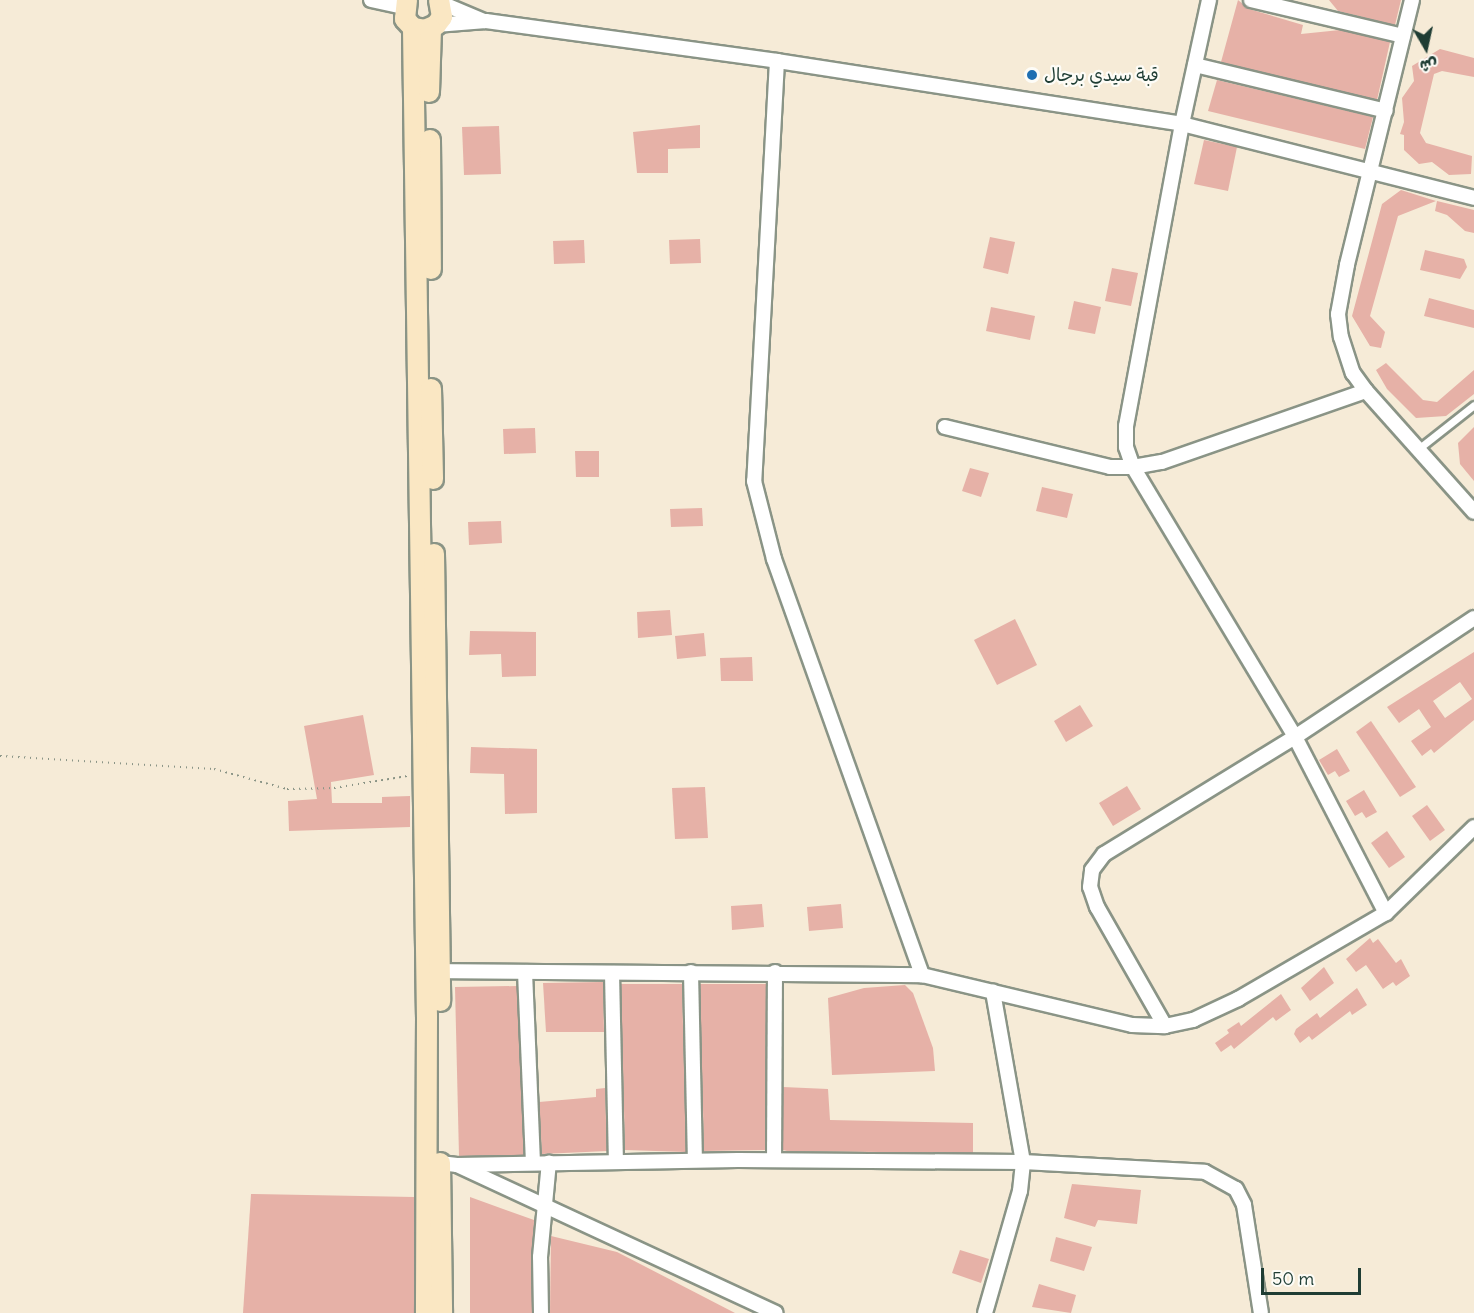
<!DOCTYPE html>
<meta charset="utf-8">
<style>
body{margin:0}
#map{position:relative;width:1474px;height:1313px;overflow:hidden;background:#f6ebd7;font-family:Delius,"Playpen Sans Arabic",sans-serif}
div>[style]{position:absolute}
.building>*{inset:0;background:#e6b1a7}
.path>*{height:2px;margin-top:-1px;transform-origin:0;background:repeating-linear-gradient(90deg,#8a9486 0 1.5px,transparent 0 6px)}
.roads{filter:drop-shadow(2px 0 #8a9486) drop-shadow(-2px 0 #8a9486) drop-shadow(0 2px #8a9486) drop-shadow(0 -2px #8a9486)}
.lane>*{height:7px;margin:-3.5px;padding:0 3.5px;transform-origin:3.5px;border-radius:3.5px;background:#fff}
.street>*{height:14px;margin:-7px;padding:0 7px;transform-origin:7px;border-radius:7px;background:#fff}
.secondary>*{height:20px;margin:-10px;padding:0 10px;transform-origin:10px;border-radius:10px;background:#fae7c3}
.dots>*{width:16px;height:16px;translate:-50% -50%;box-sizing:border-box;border:3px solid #fdfcf7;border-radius:50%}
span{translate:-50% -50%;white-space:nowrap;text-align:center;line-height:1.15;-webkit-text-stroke:4.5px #fdfcf7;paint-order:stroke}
.poi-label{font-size:18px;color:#1f3d34}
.left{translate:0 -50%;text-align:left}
.north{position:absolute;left:1396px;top:18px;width:60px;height:60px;-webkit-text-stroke:4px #fdfcf7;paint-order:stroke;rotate:171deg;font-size:16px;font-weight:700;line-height:24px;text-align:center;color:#1f3d34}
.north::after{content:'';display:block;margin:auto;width:21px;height:27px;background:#1f3d34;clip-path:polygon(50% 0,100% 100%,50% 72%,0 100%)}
.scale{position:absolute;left:1261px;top:1268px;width:100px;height:27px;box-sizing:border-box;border:3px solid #1f3d34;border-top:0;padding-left:8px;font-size:18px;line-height:21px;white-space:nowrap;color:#1f3d34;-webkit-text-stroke:4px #fdfcf7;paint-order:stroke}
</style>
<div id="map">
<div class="building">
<div style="clip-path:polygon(1238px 0,1249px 9px,1303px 25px,1301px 34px,1340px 30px,1390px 42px,1377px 100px,1221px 62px)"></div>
<div style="clip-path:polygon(1329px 0,1401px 0,1395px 25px,1338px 11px)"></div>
<div style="clip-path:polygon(1440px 49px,1474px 58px,1474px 77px,1442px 71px,1434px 74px,1420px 133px,1426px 143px,1472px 156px,1471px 174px,1449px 175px,1432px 162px,1419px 164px,1404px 150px,1404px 135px,1400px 134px,1404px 122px,1402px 98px,1414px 81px,1412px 66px)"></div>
<div style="clip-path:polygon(1217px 80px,1373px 117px,1365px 149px,1208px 111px)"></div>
<div style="clip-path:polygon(700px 125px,700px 148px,668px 149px,668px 173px,637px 173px,633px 132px)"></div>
<div style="clip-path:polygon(499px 126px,501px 174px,464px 175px,462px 127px)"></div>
<div style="clip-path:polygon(1204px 140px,1237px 147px,1228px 191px,1194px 184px)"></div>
<div style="clip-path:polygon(1401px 190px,1436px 201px,1398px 216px,1370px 316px,1385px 332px,1381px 348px,1370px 346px,1352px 316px,1382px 204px)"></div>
<div style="clip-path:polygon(1437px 201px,1474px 210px,1474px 233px,1465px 231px,1447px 215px,1435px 211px)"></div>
<div style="clip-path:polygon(990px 237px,1015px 242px,1008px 274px,983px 268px)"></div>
<div style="clip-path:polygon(700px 239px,701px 263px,670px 264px,669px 240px)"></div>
<div style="clip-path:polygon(584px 240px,585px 263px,554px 264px,553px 241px)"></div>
<div style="clip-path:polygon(1425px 250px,1464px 259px,1467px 267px,1460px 279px,1420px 270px)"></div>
<div style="clip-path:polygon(1112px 268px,1138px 273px,1131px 306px,1105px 301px)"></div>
<div style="clip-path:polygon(1429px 298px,1474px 310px,1474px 328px,1424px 316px)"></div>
<div style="clip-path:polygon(1074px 301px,1101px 307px,1095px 334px,1068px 329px)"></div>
<div style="clip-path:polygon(991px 307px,1035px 316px,1030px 340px,986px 331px)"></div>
<div style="clip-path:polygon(1386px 363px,1423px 400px,1437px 402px,1474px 370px,1474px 394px,1446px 416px,1416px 418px,1387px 389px,1376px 370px)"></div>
<div style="clip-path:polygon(1474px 427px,1474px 481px,1460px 464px,1458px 443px)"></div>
<div style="clip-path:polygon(535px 428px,536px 453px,504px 454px,503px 429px)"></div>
<div style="clip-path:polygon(575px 451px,599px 451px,599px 477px,576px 477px)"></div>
<div style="clip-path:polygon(970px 468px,989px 473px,981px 497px,962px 491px)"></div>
<div style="clip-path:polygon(1042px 487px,1073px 494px,1067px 518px,1036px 511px)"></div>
<div style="clip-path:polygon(702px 508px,703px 526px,671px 527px,670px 509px)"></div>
<div style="clip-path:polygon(501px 521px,502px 543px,469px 545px,468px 522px)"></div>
<div style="clip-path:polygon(670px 610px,672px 635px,638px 638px,637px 612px)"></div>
<div style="clip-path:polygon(1015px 619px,1037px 665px,997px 685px,974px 640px)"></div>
<div style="clip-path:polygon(470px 631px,536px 632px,536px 676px,502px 677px,501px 654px,469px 655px)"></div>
<div style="clip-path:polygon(704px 633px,706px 656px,677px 659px,675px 636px)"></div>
<div style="clip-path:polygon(evenodd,1474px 652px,1474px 720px,1434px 753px,1431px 749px,1422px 756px,1411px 741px,1431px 727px,1419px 709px,1399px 723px,1387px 707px,1474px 652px,1460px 682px,1472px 699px,1445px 718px,1433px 701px,1460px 682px)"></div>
<div style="clip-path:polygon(752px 657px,753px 681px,721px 681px,720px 658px)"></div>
<div style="clip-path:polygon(1080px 705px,1093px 726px,1066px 742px,1054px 721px)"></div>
<div style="clip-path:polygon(363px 715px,374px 775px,331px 782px,332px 803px,382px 803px,382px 797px,410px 796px,410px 827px,289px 831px,288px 801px,317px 799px,304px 726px)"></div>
<div style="clip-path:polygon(1371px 721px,1416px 787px,1400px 797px,1356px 732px)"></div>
<div style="clip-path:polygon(471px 747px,537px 749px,537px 813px,505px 814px,504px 774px,470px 773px)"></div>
<div style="clip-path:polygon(1337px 749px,1350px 771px,1339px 777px,1335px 771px,1328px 775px,1319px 760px)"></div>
<div style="clip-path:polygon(1127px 786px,1141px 809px,1113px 826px,1099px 803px)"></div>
<div style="clip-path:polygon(705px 787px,708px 838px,675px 839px,672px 788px)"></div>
<div style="clip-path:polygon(1364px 790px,1377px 812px,1366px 818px,1362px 812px,1355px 816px,1346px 801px)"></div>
<div style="clip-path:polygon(1427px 805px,1445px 830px,1430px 841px,1412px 816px)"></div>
<div style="clip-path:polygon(1387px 831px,1405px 857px,1389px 868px,1371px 843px)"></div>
<div style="clip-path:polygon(762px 904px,764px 927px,732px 930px,731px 906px)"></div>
<div style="clip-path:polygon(841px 904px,843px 928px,809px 931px,807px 907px)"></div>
<div style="clip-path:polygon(1370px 938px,1373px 943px,1378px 939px,1396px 963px,1401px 959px,1410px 976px,1396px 986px,1393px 982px,1383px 989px,1366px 965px,1356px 972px,1346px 959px)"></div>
<div style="clip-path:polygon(1324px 967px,1334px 983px,1310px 1001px,1301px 988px)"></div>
<div style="clip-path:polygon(603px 982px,604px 1032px,546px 1032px,543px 983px)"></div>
<div style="clip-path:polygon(621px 984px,682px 984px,686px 1152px,625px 1150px)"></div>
<div style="clip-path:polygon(700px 984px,766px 984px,765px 1150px,704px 1151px)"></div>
<div style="clip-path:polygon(905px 985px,913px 993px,933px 1048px,935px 1071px,832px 1075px,828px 998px,864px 988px)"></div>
<div style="clip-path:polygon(517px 986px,524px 1155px,459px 1156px,455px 987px)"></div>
<div style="clip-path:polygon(1357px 988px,1367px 1005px,1352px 1015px,1350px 1011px,1312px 1040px,1309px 1036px,1300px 1043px,1294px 1034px,1296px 1029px,1317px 1013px,1320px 1018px)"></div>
<div style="clip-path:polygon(1281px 994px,1291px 1010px,1276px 1021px,1273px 1017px,1234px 1049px,1231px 1045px,1221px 1052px,1215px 1043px,1229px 1033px,1227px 1030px,1239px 1022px,1241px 1026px)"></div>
<div style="clip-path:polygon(783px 1087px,828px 1089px,830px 1120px,973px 1123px,973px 1153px,787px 1151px,783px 1150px)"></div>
<div style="clip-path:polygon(605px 1088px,607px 1151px,542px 1154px,539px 1102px,596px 1097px,596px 1089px)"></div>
<div style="clip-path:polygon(1072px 1184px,1141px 1190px,1137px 1224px,1098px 1220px,1095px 1227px,1064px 1218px)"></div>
<div style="clip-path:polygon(251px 1194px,414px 1197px,414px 1313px,243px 1313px)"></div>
<div style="clip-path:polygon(470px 1197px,534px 1220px,532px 1313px,470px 1313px)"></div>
<div style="clip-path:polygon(551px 1236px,617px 1252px,735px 1313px,550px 1313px)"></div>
<div style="clip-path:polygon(1056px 1237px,1092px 1247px,1084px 1271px,1050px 1261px)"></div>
<div style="clip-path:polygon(960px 1250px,989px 1259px,981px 1283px,952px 1273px)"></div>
<div style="clip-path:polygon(1039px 1284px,1076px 1295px,1071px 1313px,1032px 1307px)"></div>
</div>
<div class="path">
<div style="left:0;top:756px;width:214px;rotate:3.5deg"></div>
<div style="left:214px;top:769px;width:76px;rotate:15.3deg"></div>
<div style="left:287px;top:789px;width:47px;rotate:-1.2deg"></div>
<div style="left:334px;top:788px;width:74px;rotate:-9.3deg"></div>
</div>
<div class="roads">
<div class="lane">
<div style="left:1418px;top:449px;width:71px;rotate:-38.2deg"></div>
</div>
<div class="street">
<div style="left:371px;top:0;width:34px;rotate:12deg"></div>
<div style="left:1209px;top:0;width:127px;rotate:102.3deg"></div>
<div style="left:1182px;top:124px;width:307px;rotate:100.5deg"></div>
<div style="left:1126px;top:426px;width:21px;rotate:90deg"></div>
<div style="left:1126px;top:447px;width:21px;rotate:71deg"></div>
<div style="left:1133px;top:467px;width:315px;rotate:59deg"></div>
<div style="left:1295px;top:737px;width:198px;rotate:62.7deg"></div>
<div style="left:1251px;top:0;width:156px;rotate:13.3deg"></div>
<div style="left:1412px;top:0;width:273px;rotate:103.8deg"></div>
<div style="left:1347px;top:265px;width:50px;rotate:100.4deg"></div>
<div style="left:1338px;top:314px;width:23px;rotate:83deg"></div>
<div style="left:1341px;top:337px;width:38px;rotate:72deg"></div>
<div style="left:1353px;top:373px;width:22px;rotate:54deg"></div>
<div style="left:1366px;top:391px;width:162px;rotate:48.2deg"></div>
<div style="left:441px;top:3px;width:47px;rotate:22.7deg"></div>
<div style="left:436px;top:25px;width:50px;rotate:-4.6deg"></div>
<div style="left:486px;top:21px;width:294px;rotate:7.8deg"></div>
<div style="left:777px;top:61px;width:410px;rotate:8.8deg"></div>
<div style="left:1182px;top:124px;width:301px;rotate:14.2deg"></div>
<div style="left:777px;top:61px;width:421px;rotate:93.1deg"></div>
<div style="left:754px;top:481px;width:81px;rotate:75.6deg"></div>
<div style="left:774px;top:559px;width:442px;rotate:70.4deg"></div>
<div style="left:1195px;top:65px;width:196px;rotate:13.5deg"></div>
<div style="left:945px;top:427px;width:170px;rotate:13.6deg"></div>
<div style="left:1110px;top:467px;width:23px"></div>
<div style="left:1133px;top:467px;width:29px;rotate:-10deg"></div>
<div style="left:1162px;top:462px;width:216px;rotate:-19.2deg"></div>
<div style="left:433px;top:971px;width:489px;rotate:0.5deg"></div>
<div style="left:922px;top:975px;width:216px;rotate:13.4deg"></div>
<div style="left:1132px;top:1025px;width:33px;rotate:2deg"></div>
<div style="left:1165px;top:1026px;width:29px;rotate:-12deg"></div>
<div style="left:1193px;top:1020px;width:50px;rotate:-25deg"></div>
<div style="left:1238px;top:999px;width:171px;rotate:-30.2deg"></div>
<div style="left:1386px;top:913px;width:123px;rotate:-44.3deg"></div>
<div style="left:525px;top:972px;width:190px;rotate:87.6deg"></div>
<div style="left:691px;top:972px;width:188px;rotate:88.8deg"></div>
<div style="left:612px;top:973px;width:188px;rotate:88.8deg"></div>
<div style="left:1165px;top:1026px;width:137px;rotate:-119.7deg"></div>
<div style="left:1097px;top:907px;width:21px;rotate:-109deg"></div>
<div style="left:1090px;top:887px;width:17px;rotate:-83deg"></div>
<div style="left:1092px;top:870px;width:20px;rotate:-53deg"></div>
<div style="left:1104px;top:854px;width:224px;rotate:-31.5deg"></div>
<div style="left:1295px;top:737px;width:215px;rotate:-33.6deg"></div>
<div style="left:774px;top:1160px;width:188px;rotate:-89.7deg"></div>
<div style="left:432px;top:1162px;width:25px;rotate:7deg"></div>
<div style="left:457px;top:1165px;width:281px;rotate:-1deg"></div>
<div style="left:738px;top:1160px;width:285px;rotate:0.4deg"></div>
<div style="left:1023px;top:1162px;width:182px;rotate:3.1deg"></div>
<div style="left:1205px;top:1172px;width:35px;rotate:29deg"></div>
<div style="left:1236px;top:1189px;width:18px;rotate:63deg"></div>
<div style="left:1244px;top:1205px;width:109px;rotate:81.1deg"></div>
<div style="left:459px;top:1166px;width:349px;rotate:24.9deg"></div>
<div style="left:541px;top:1313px;width:56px;rotate:-91deg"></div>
<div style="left:540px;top:1257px;width:95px;rotate:-84.6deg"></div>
<div style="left:985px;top:1313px;width:127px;rotate:-74deg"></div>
<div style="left:1020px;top:1191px;width:29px;rotate:-84deg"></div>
<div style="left:1023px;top:1162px;width:173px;rotate:-100deg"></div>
</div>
<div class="secondary">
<div style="left:407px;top:0;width:19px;rotate:96deg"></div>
<div style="left:405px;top:19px;width:12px;rotate:48deg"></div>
<div style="left:413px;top:28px;width:12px;rotate:9deg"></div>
<div style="left:425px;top:30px;width:12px;rotate:-24deg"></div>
<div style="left:436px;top:25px;width:10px;rotate:-53deg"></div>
<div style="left:442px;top:17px;width:17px;rotate:-100deg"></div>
<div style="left:413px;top:28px;width:989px;rotate:89.19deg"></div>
<div style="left:427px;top:1017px;width:296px;rotate:90.2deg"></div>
<div style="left:429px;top:92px;width:63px;rotate:-88.2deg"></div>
<div style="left:430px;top:140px;width:129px;rotate:89.6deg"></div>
<div style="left:431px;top:389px;width:90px;rotate:88.7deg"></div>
<div style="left:434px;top:554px;width:447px;rotate:89.2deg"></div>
<div style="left:440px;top:1163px;width:150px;rotate:89.2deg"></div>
</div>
</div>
<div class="dots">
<div style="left:1032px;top:75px;background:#1f6fb2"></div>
</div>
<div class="poi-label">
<span class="left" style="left:1044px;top:75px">قبة سيدي برجال</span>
</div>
<div class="north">ش</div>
<div class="scale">50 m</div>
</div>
